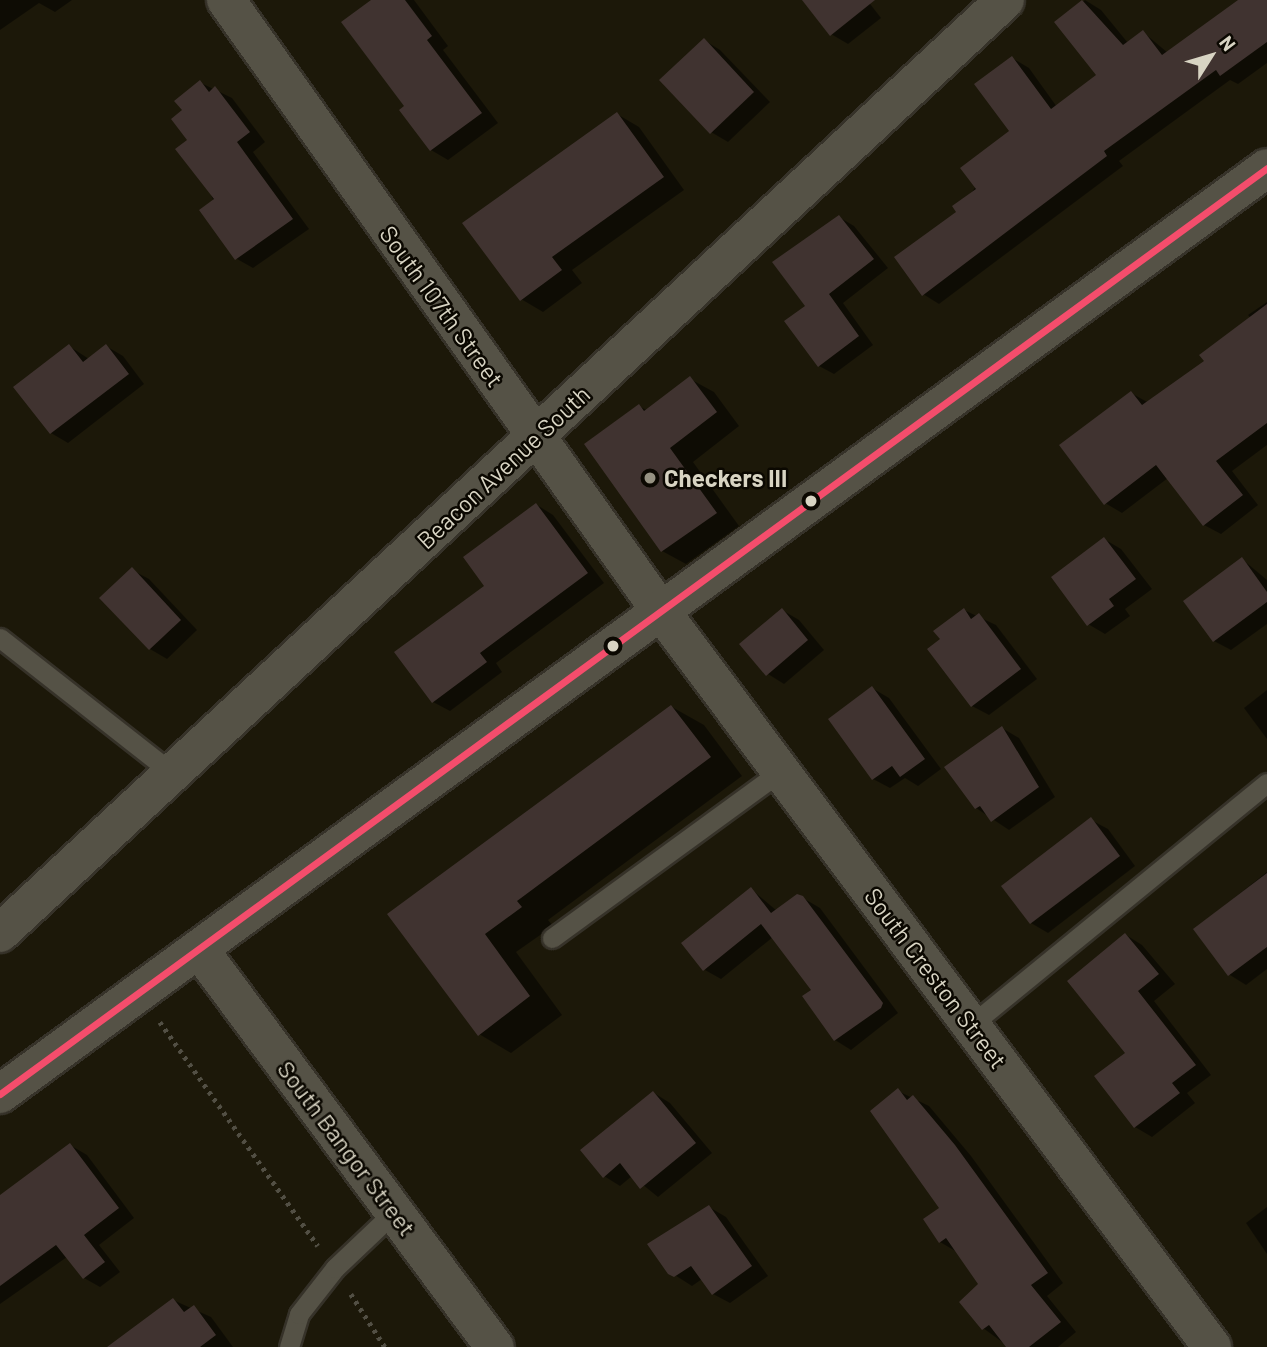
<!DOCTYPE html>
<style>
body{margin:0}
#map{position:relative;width:1267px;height:1347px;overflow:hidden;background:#1c1809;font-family:Barlow,sans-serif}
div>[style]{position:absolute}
.shadow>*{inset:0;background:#0007}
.building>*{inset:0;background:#403330}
.path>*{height:4.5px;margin-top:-2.25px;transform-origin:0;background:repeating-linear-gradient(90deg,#524f44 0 3.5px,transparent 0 8.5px)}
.roads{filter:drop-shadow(2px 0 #363229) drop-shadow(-2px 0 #363229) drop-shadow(0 2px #363229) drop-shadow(0 -2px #363229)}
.service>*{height:19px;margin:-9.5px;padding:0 9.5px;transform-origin:9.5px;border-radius:9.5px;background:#555246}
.minor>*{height:38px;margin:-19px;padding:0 19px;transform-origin:19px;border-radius:19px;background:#555246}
.tertiary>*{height:38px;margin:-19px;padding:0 19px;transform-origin:19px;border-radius:19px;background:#555246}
.bus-1>*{height:7px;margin:-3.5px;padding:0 3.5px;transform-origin:3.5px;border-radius:3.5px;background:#f44d6c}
.dots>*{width:19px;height:19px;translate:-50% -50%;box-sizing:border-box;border:4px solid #0b0801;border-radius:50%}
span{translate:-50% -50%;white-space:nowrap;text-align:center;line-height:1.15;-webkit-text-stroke:5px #0b0801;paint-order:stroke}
.street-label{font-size:24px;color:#d8d4c3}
.poi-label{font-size:24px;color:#d8d4c3;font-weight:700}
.left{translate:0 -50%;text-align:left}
.north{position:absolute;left:1176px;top:21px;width:70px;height:70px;-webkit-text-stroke:5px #0b0801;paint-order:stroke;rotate:53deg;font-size:19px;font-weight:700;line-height:28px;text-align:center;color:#d8d4c3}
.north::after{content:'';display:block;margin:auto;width:24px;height:32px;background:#d8d4c3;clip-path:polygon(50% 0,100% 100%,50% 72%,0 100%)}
</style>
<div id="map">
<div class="shadow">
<div style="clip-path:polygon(0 0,72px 0,55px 12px,39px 3px,0 30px)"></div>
<div style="clip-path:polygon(373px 0,414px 0,448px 46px,443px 50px,498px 123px,448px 160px,431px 150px,407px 107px)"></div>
<div style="clip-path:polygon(805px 0,867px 0,881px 18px,848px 44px,831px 34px)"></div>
<div style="clip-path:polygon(1085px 0,1101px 10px,1128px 43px,1143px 32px,1168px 53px,1267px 0,1267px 63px,1238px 84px,1230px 80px,1119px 161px,1123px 166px,939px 304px,923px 294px,958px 213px,1012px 132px,1012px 58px,1029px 68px,1057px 107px,1099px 76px,1057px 22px)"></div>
<div style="clip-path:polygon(704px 40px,720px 50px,770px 102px,728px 142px,711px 132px)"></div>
<div style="clip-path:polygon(201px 83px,232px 98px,265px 142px,253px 152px,309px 229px,253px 268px,237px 259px,189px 140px,184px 111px)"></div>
<div style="clip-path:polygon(617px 114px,639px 127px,684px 190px,572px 270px,582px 283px,543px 312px,521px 299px)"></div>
<div style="clip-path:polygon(839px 217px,854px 226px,888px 268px,843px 303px,873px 345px,834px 374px,819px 366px,808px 307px)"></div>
<div style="clip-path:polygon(1267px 302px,1267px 445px,1232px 471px,1258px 505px,1221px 534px,1204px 525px,1168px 478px,1122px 513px,1105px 503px,1131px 393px,1149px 403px,1206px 362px,1251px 318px,1248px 315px)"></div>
<div style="clip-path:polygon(69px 346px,89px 359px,106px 346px,123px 356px,144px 384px,68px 443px,51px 433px,15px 387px)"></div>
<div style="clip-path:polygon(690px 379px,714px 392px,739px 426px,693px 462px,739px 526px,686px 564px,662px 551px,639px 406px,648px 411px)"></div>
<div style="clip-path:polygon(537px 505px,553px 515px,604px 583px,496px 663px,502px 672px,450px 711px,433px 702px,486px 586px)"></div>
<div style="clip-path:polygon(1104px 539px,1121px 549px,1152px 589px,1125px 609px,1130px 616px,1105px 634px,1088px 624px)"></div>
<div style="clip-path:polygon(1242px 559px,1267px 580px,1267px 624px,1231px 650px,1214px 641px)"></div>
<div style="clip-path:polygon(132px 570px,149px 579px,197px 630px,167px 659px,150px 649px,102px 598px)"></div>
<div style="clip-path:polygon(782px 610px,799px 620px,824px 650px,784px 684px,768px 674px)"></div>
<div style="clip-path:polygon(964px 610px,996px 625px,1037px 679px,989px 715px,972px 706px,942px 640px)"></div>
<div style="clip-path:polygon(872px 688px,889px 698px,941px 769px,918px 786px,905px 778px,890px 788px,873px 779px)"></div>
<div style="clip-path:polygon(1267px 690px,1267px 739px,1244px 708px)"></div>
<div style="clip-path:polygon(672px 707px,704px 725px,742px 776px,548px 920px,553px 926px,516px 952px,562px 1015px,511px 1053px,479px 1034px,390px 914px)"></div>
<div style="clip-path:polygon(1002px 728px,1019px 738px,1055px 797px,1009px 830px,976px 808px)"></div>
<div style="clip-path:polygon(1091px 820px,1108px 829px,1135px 866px,1048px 933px,1031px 923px,1004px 887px)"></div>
<div style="clip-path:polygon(1267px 872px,1267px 969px,1246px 985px,1230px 975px,1195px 929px)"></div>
<div style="clip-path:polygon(751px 889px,777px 911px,803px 898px,820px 908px,898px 1013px,851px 1050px,835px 1040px,814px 990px,773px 937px,721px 979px,705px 970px)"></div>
<div style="clip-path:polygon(1126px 935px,1142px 945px,1175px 984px,1154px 1001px,1211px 1075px,1187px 1093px,1195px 1103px,1152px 1137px,1135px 1127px,1128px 1053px)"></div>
<div style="clip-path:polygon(898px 1091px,929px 1106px,971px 1156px,1063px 1283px,1047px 1296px,1076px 1332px,1058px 1347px,1009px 1347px,983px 1328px,981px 1284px,957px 1252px,940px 1242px,941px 1209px)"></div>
<div style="clip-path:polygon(654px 1093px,670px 1103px,712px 1153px,658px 1197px,632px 1176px,620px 1186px,604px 1176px)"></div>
<div style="clip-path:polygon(70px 1145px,87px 1155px,134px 1218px,99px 1245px,120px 1272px,100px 1287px,84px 1278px,67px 1257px,0 1304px,0 1211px)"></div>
<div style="clip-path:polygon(709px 1207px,726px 1217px,768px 1276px,730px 1303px,713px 1294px,702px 1279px,692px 1286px,670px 1272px,650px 1245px)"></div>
<div style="clip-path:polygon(1267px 1207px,1267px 1254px,1246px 1223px)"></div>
<div style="clip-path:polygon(173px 1300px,211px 1317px,233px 1347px,135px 1347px)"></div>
</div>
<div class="building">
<div style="clip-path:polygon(371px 0,405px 0,432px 36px,427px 40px,482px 113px,430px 151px,399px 110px,404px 106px,341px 22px)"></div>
<div style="clip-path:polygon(802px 0,875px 0,830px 36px)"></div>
<div style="clip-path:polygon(1082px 0,1123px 45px,1143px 30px,1162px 55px,1238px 0,1267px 0,1267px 42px,1220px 76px,1216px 70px,1104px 151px,1107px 156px,922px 296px,894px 257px,956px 212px,952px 206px,976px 189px,960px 168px,1009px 131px,974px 84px,1012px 56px,1051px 109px,1096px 75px,1054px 22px)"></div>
<div style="clip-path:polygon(704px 38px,754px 92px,710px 134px,659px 80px)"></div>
<div style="clip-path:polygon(200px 80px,209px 92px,215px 86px,250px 132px,237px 142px,293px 219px,235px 260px,199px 210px,214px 199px,175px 149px,187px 140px,171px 119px,182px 110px,174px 101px)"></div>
<div style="clip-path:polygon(617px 112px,664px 177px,552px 257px,562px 270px,520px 301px,462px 223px)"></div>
<div style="clip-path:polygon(839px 215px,874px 259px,829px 294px,859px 336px,818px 367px,784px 321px,805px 306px,772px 262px)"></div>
<div style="clip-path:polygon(1267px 304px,1267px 423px,1216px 461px,1243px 495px,1203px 526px,1156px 465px,1104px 505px,1059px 445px,1131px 391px,1142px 405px,1204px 361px,1199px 355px)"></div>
<div style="clip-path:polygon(69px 344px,83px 362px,106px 344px,129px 374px,50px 434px,13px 387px)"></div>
<div style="clip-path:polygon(690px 376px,717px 412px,670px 448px,717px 513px,661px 552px,584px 444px,639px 404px,644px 411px)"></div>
<div style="clip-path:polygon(536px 503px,588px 573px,480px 653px,487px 662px,432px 703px,394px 652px,484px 586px,463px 557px)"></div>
<div style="clip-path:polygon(1104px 537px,1136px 579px,1109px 599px,1114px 606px,1087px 626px,1051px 577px)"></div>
<div style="clip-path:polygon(1242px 557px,1267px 592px,1267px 602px,1213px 642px,1183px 601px)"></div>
<div style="clip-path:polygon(132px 567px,181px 620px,149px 650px,99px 598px)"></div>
<div style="clip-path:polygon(782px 608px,808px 640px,766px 676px,739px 644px)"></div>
<div style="clip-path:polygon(964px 608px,971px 619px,979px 613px,1021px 669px,971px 707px,927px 649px,940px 639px,933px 631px)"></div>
<div style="clip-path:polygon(872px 686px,925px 759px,900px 777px,892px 766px,872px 780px,828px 719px)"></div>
<div style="clip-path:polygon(671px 705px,711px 757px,517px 901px,522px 907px,485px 934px,530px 996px,478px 1036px,387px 914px)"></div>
<div style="clip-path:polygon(1002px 726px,1039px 787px,991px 822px,980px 806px,975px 809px,944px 767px)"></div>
<div style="clip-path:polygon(1091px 817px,1120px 856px,1030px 924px,1001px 886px)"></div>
<div style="clip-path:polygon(1267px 873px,1267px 947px,1228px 976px,1193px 929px)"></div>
<div style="clip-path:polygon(751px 887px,771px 913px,797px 894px,803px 896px,883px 1003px,881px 1008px,834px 1041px,802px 996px,811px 990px,761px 924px,703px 971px,681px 943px)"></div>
<div style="clip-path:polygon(1125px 933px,1159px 974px,1138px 991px,1196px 1065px,1172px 1083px,1180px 1093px,1134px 1128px,1094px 1076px,1125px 1053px,1067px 981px)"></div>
<div style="clip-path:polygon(898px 1088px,907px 1100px,913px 1095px,955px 1145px,1048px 1273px,1031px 1285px,1061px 1322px,1029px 1347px,1006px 1347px,989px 1325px,982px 1330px,959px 1302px,978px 1284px,946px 1238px,939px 1243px,923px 1219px,939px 1208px,870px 1111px)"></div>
<div style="clip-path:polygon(653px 1091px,696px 1143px,640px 1189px,620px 1163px,603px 1178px,580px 1150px)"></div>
<div style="clip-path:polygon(70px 1143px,119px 1208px,84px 1235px,105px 1262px,83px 1279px,56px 1245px,0 1286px,0 1195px)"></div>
<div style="clip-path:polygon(709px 1205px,752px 1266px,712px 1295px,691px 1266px,674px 1277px,668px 1274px,647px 1244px)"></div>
<div style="clip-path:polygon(173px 1298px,184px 1312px,194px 1305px,216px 1335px,200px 1347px,107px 1347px)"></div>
</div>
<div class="path">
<div style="left:160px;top:1022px;width:274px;rotate:54.8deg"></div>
<div style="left:351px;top:1294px;width:63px;rotate:57.3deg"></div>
</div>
<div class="roads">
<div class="service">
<div style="left:0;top:638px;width:219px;rotate:38.1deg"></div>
<div style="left:552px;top:938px;width:283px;rotate:-36.1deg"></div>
<div style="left:971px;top:1025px;width:382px;rotate:-39.3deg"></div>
<div style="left:289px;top:1347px;width:34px;rotate:-73deg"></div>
<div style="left:299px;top:1314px;width:58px;rotate:-52deg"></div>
<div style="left:335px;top:1268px;width:81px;rotate:-43.5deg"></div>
</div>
<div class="minor">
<div style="left:226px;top:0;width:749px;rotate:54.57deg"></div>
<div style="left:660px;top:610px;width:921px;rotate:53.17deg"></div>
<div style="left:0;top:933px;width:1371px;rotate:-42.87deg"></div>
</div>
<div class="tertiary">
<div style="left:199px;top:949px;width:496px;rotate:53.4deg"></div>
<div style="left:0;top:1094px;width:1569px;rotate:-36.16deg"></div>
</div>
</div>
<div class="bus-1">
<div style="left:0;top:1094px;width:1569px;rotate:-36.16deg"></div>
</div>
<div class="dots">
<div style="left:650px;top:478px;background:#969282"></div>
<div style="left:811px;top:501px;background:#d8d4c3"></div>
<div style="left:613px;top:646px;background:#d8d4c3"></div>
</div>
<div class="street-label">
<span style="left:442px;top:306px;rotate:54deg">South 107th Street</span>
<span style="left:503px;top:467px;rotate:-43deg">Beacon Avenue South</span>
<span style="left:936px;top:978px;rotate:53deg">South Creston Street</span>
<span style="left:347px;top:1148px;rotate:53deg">South Bangor Street</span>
</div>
<div class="poi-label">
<span class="left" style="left:664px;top:478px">Checkers III</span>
</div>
<div class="north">N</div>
</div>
